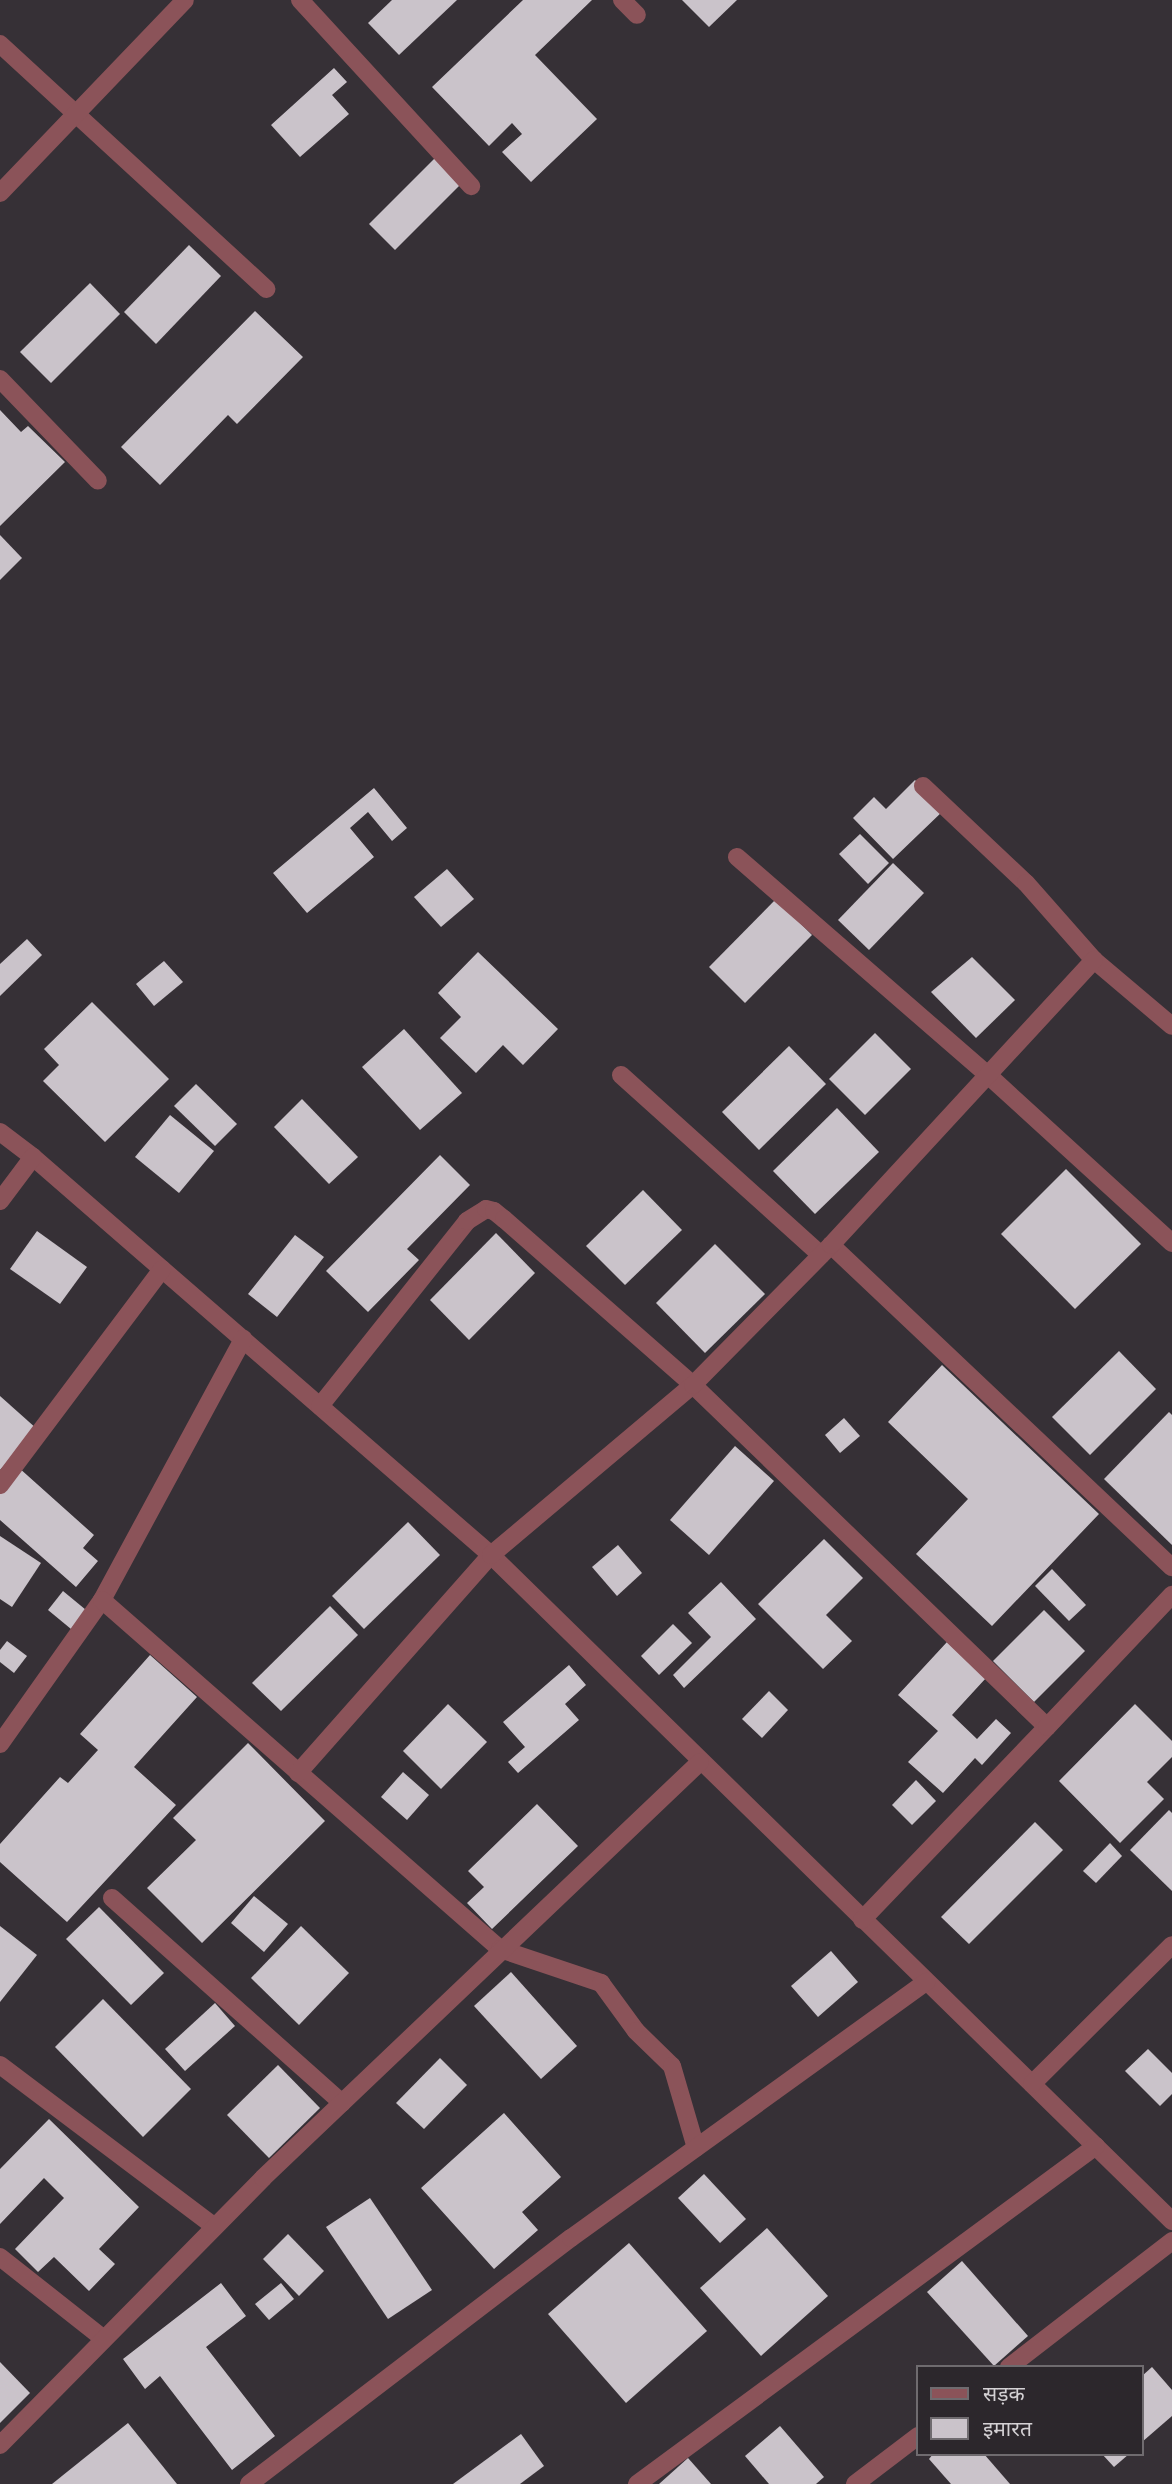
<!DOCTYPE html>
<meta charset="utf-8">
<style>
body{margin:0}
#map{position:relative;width:1172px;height:2484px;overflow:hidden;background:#363036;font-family:"Titillium Web","Noto Sans Devanagari",sans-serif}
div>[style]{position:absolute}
.building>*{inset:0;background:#cac3ca}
.minor>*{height:18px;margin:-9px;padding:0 9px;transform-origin:9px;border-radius:9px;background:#8b5359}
span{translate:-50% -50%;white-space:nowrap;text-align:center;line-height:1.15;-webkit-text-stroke:7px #2c272c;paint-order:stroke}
.legend{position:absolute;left:916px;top:2365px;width:228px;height:91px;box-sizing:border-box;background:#2c272c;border:2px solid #6f6b6f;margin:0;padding:9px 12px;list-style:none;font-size:21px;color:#d4d1d4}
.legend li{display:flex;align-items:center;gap:14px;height:35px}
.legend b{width:35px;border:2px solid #6f6b6f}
</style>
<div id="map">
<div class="building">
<div style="clip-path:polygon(392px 0,457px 0,399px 55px,368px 23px)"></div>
<div style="clip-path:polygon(523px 0,592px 0,535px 55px,597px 119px,531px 182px,502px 152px,522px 134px,512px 123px,489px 146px,432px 87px)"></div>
<div style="clip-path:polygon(682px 0,737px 0,709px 27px)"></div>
<div style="clip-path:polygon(334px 68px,347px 82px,332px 95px,349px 114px,300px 157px,271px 125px)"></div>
<div style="clip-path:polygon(436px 157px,462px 183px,395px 250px,369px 224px)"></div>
<div style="clip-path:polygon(189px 245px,221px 276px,156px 344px,124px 312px)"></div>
<div style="clip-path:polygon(90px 283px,120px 314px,51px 383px,20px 352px)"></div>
<div style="clip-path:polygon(255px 311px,303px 357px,237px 424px,228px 415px,160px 485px,121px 447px)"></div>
<div style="clip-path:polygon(0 410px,21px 432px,28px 426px,65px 462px,0 526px)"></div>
<div style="clip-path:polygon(0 535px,22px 558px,0 580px)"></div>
<div style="clip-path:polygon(915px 780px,944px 810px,893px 859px,853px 818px,874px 797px,886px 809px)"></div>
<div style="clip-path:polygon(374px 788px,407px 828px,392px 841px,368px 812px,350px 828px,374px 857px,307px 913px,273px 873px)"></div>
<div style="clip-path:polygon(860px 834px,889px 863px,868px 884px,839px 854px)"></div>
<div style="clip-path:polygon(893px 863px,924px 893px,869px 950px,838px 920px)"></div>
<div style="clip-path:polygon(447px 869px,474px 899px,441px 927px,414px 897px)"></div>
<div style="clip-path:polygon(776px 899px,812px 935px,745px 1003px,709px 967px)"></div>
<div style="clip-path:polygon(27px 939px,42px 955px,0 996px,0 964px)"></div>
<div style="clip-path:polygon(478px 952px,558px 1029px,523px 1065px,503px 1045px,476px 1073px,440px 1038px,461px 1017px,438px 993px)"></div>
<div style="clip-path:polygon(972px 957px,1015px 1000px,976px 1038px,931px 992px)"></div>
<div style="clip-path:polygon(164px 961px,183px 982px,154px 1006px,136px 984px)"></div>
<div style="clip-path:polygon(92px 1002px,169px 1079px,105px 1142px,43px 1081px,59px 1065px,44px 1049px)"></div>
<div style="clip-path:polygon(404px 1029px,462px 1093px,420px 1130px,362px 1067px)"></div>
<div style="clip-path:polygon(875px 1033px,911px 1069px,865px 1115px,829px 1079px)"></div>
<div style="clip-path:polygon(789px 1046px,826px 1084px,759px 1150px,722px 1112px)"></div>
<div style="clip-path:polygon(196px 1084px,237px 1124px,215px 1146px,174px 1106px)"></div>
<div style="clip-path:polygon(302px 1099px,358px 1157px,329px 1184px,274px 1127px)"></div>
<div style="clip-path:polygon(837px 1108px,879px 1152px,815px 1214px,773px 1171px)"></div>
<div style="clip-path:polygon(170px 1115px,214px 1151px,179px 1193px,135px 1157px)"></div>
<div style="clip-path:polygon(440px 1155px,470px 1185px,407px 1249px,419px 1260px,368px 1312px,326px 1271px)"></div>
<div style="clip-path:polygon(1066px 1169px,1141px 1244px,1075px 1309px,1001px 1234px)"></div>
<div style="clip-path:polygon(643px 1190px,682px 1230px,625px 1285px,586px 1246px)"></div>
<div style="clip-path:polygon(37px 1231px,87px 1267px,60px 1304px,10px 1269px)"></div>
<div style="clip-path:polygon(496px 1233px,535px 1273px,469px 1340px,430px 1300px)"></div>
<div style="clip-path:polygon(295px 1235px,324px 1257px,277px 1317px,248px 1294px)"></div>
<div style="clip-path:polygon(715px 1244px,765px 1294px,705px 1353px,656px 1303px)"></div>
<div style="clip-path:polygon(1119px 1351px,1156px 1389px,1090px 1455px,1052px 1417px)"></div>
<div style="clip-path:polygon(942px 1365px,1099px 1514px,992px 1626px,916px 1554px,968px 1499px,888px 1422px)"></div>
<div style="clip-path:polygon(0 1396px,37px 1429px,0 1470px)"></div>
<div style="clip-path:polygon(1169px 1412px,1172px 1415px,1172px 1545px,1104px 1479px)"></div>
<div style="clip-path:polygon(844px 1418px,860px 1436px,840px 1453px,825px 1435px)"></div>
<div style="clip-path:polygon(735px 1446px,774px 1481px,709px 1555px,670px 1520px)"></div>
<div style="clip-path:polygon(18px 1467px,94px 1535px,83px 1548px,98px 1561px,76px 1587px,0 1520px,0 1494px)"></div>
<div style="clip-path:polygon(408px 1522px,440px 1555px,364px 1629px,332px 1596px)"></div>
<div style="clip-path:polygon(0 1536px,41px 1563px,12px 1607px,0 1599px)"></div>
<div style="clip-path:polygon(824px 1539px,863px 1578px,826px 1615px,852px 1641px,823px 1669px,758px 1604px)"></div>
<div style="clip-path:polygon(618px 1545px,642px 1573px,617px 1596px,592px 1567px)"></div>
<div style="clip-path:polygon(1052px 1569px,1086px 1605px,1069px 1621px,1035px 1586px)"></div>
<div style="clip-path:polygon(721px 1582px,756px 1619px,684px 1688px,673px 1675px,711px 1637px,688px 1613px)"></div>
<div style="clip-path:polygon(63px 1591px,86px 1610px,71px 1629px,48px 1610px)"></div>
<div style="clip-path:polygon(330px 1606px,358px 1635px,281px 1711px,252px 1683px)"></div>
<div style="clip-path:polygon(1044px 1610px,1085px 1651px,1034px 1702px,993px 1661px)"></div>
<div style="clip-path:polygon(673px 1624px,692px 1643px,659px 1675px,641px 1656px)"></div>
<div style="clip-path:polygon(7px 1641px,27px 1656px,14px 1673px,0 1662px,0 1650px)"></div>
<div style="clip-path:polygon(947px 1642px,986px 1678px,952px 1715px,977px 1739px,996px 1719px,1011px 1733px,982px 1765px,975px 1758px,943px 1793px,908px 1762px,938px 1731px,898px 1695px)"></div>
<div style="clip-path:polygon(150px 1655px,197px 1697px,134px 1767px,176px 1805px,67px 1922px,0 1862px,0 1844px,60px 1777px,68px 1783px,98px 1750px,80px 1734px)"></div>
<div style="clip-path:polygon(569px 1665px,586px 1685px,565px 1704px,579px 1720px,518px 1773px,508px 1762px,525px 1747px,503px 1722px)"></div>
<div style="clip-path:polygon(769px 1691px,788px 1710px,762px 1738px,742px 1719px)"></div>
<div style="clip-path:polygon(448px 1704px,487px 1742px,441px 1789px,403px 1751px)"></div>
<div style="clip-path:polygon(1135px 1704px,1172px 1741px,1172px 1757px,1147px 1782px,1164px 1799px,1120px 1843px,1059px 1781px)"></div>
<div style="clip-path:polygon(248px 1743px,325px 1821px,202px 1943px,147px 1888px,196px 1840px,173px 1818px)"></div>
<div style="clip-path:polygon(403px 1772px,429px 1795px,407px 1820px,381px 1797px)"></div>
<div style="clip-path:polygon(916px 1780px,936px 1801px,912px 1825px,892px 1805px)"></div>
<div style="clip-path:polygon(537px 1804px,578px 1846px,492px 1929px,467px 1903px,484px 1887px,468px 1871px)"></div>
<div style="clip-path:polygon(1169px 1810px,1172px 1813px,1172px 1891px,1130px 1850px)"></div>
<div style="clip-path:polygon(1035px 1822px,1063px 1850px,969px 1944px,941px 1917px)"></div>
<div style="clip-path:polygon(1110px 1843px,1122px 1856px,1096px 1883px,1083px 1871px)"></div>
<div style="clip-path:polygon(254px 1896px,288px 1924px,264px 1952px,231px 1923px)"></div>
<div style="clip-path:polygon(99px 1907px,164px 1973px,131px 2005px,66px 1939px)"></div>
<div style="clip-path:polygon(0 1926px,37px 1955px,0 2002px)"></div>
<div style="clip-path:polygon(301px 1926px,349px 1973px,299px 2025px,251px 1978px)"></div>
<div style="clip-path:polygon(831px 1951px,858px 1982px,818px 2017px,791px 1986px)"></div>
<div style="clip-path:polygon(511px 1972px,577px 2046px,541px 2079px,474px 2006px)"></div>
<div style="clip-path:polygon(103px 1999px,191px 2089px,143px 2137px,55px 2047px)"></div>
<div style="clip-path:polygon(215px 2003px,235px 2026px,185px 2071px,165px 2049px)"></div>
<div style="clip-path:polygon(1148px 2049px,1172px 2073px,1172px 2094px,1160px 2106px,1125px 2071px)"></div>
<div style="clip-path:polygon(440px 2058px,467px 2085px,424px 2129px,396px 2103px)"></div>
<div style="clip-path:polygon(278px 2065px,320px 2108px,269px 2158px,227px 2115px)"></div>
<div style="clip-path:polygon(504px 2113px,561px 2177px,522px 2212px,538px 2230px,494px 2269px,421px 2188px)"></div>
<div style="clip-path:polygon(49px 2119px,139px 2207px,99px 2249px,115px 2264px,89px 2291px,54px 2257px,38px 2272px,15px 2249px,64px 2198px,44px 2178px,0 2224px,0 2169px)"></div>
<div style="clip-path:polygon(704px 2174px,746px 2219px,720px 2243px,678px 2198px)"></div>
<div style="clip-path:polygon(370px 2198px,432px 2290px,388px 2319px,326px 2227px)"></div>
<div style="clip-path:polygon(767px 2228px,828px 2296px,761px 2356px,700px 2288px)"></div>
<div style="clip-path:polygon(288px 2234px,324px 2271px,299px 2296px,263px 2259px)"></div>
<div style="clip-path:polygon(629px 2243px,707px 2331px,626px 2403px,548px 2314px)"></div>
<div style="clip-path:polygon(962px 2261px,1028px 2336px,994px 2366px,927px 2292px)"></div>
<div style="clip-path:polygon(221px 2283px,246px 2316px,206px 2347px,275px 2436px,232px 2470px,160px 2376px,145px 2389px,123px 2359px)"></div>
<div style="clip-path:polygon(281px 2283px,294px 2299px,269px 2320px,255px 2304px)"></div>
<div style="clip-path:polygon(0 2362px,30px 2393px,0 2423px)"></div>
<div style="clip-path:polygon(1152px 2367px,1172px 2390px,1172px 2416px,1142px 2442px,1142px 2376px)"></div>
<div style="clip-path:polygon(128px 2423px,177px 2484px,52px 2484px)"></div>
<div style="clip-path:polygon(780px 2426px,824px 2477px,816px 2484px,769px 2484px,745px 2456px)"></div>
<div style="clip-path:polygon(521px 2434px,544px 2466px,520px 2484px,453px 2484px)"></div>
<div style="clip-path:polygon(933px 2454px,984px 2454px,1010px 2484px,951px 2484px,929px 2459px)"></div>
<div style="clip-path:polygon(1102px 2454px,1129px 2454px,1114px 2467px)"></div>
<div style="clip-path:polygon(688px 2458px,711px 2484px,659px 2484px)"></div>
</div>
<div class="minor">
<div style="left:300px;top:0;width:253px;rotate:47.4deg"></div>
<div style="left:622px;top:0;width:21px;rotate:45deg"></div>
<div style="left:0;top:44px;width:362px;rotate:42.6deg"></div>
<div style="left:0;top:193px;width:267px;rotate:-46.2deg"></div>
<div style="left:0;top:379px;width:141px;rotate:46.1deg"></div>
<div style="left:923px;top:786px;width:141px;rotate:43.3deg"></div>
<div style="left:1026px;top:883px;width:103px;rotate:48.6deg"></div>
<div style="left:1094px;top:960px;width:102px;rotate:40.2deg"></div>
<div style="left:737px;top:857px;width:332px;rotate:41deg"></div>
<div style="left:988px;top:1075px;width:249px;rotate:42.4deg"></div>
<div style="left:621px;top:1075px;width:269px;rotate:42deg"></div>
<div style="left:0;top:1132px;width:41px;rotate:37.1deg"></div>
<div style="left:33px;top:1157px;width:607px;rotate:40.99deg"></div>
<div style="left:491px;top:1555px;width:953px;rotate:44.36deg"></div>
<div style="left:0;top:1201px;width:55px;rotate:-53.1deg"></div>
<div style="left:831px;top:1245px;width:469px;rotate:43.4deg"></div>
<div style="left:320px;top:1406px;width:236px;rotate:-51.5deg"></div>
<div style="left:467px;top:1221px;width:22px;rotate:-32deg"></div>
<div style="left:486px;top:1209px;width:8px;rotate:14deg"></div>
<div style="left:494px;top:1211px;width:13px;rotate:39deg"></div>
<div style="left:504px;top:1219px;width:252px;rotate:41.3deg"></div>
<div style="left:693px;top:1385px;width:492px;rotate:44deg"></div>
<div style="left:1047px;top:1727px;width:267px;rotate:133.8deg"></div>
<div style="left:0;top:1485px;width:270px;rotate:-53.1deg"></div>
<div style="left:102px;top:1600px;width:297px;rotate:-61.6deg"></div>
<div style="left:1047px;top:1727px;width:182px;rotate:-46.6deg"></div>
<div style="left:0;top:1744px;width:176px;rotate:-54.7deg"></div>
<div style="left:102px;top:1600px;width:529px;rotate:41.25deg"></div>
<div style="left:500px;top:1949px;width:107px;rotate:18.6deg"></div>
<div style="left:601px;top:1983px;width:59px;rotate:53.9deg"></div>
<div style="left:636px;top:2031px;width:50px;rotate:44.2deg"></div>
<div style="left:672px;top:2066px;width:85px;rotate:73.7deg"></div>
<div style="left:298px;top:1773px;width:291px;rotate:-48.5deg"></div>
<div style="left:491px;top:1555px;width:264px;rotate:-40.1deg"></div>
<div style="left:693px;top:1385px;width:197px;rotate:-45.4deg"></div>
<div style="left:831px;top:1245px;width:388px;rotate:-47.3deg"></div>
<div style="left:112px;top:1898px;width:308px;rotate:41.7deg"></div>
<div style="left:0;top:2065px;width:269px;rotate:37deg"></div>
<div style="left:1032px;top:2084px;width:197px;rotate:-44.8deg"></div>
<div style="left:0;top:2257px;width:132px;rotate:38.3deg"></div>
<div style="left:1009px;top:2367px;width:206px;rotate:-37.7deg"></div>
<div style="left:0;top:2445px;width:375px;rotate:-45.4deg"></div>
<div style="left:263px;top:2178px;width:603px;rotate:-43.59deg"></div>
<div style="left:249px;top:2484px;width:405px;rotate:-37.4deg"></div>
<div style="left:571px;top:2238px;width:438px;rotate:-35.8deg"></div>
<div style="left:637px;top:2484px;width:570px;rotate:-36.37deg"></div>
<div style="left:855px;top:2484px;width:79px;rotate:-37.3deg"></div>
</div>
<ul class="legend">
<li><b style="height:9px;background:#8b5359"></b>सड़क</li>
<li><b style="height:19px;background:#cac3ca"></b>इमारत</li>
</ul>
</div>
